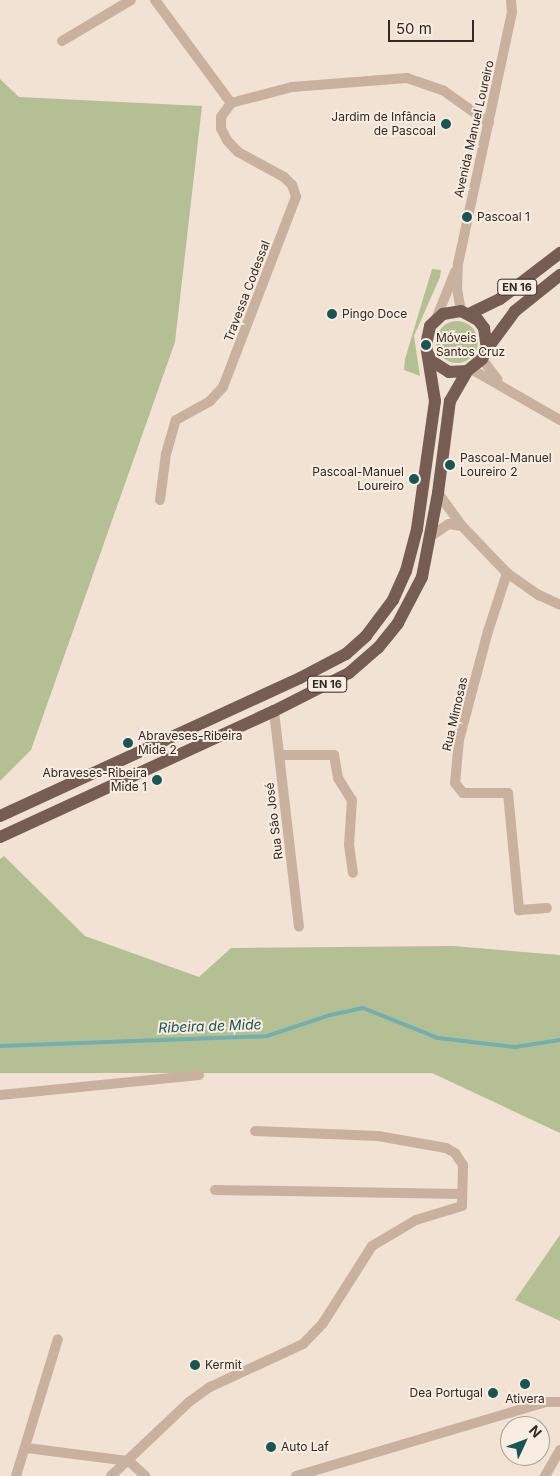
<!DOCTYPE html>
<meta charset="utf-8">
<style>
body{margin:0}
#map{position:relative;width:560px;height:1476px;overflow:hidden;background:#f1e2d4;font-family:Inter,sans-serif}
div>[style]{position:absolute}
.green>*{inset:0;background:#b4c094}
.round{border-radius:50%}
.stream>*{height:4px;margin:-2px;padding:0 2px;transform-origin:2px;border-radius:2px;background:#72afae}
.minor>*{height:10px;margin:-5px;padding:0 5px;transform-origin:5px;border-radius:5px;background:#c9b1a0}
.primary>*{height:12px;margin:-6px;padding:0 6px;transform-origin:6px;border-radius:6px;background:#765d54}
.dots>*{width:14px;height:14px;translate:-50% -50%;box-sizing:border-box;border:2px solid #f9ece0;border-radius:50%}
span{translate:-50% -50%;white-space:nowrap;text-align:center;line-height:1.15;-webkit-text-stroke:4px #f9ece0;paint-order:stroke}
.shield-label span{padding:1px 4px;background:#f9ece0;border:1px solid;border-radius:4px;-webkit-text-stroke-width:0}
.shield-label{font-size:11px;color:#332824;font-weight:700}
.poi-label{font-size:12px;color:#332824}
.right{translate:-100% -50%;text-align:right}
.left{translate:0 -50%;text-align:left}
.street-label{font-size:12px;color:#332824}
.water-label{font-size:14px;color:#185656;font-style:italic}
.north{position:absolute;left:500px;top:1416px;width:50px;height:50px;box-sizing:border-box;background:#f9ece0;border:1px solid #aa9e95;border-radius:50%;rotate:47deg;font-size:14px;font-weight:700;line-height:20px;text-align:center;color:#332824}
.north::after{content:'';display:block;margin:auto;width:18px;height:22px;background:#185656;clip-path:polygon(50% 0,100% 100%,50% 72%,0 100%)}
.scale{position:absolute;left:388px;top:20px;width:86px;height:22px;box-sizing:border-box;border:2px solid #332824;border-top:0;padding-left:6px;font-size:15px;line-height:18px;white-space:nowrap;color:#332824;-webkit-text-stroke:4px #f9ece0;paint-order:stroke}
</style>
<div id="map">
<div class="green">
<div style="clip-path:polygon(0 79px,19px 97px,202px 106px,175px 342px,31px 750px,0 781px)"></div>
<div style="clip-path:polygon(432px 269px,441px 270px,440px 277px,414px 336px,420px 376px,404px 370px,405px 359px)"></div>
<div class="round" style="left:436px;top:321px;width:42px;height:42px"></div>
<div style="clip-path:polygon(4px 856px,85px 936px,199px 977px,231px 948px,453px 946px,560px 955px,560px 1133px,432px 1073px,0 1073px,0 859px)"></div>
<div style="clip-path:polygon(560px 1235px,560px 1321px,515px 1300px)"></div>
</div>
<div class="stream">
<div style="left:0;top:1046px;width:267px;rotate:-2.1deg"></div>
<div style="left:267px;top:1036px;width:66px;rotate:-18.4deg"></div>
<div style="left:330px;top:1015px;width:34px;rotate:-12deg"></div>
<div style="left:363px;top:1008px;width:81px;rotate:21.8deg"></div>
<div style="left:438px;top:1038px;width:78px;rotate:6.7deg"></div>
<div style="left:515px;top:1047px;width:46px;rotate:-8.8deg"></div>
</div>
<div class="minor">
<div style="left:155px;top:0;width:128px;rotate:53.6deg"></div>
<div style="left:231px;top:103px;width:63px;rotate:-14.7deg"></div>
<div style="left:292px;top:87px;width:115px;rotate:-4.5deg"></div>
<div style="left:407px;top:78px;width:39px;rotate:19deg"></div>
<div style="left:444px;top:91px;width:55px;rotate:35.4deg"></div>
<div style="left:62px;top:41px;width:80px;rotate:-30.7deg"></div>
<div style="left:461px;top:311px;width:22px;rotate:-100deg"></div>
<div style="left:457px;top:289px;width:25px;rotate:-88deg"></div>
<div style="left:458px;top:264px;width:258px;rotate:-77.9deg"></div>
<div style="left:512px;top:12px;width:12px;rotate:-95deg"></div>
<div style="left:436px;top:319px;width:51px;rotate:-68deg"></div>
<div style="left:482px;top:359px;width:26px;rotate:53deg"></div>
<div style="left:471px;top:369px;width:103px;rotate:29.8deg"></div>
<div style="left:438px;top:493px;width:41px;rotate:54deg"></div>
<div style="left:462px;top:526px;width:65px;rotate:46.2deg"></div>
<div style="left:507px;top:573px;width:39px;rotate:35deg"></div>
<div style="left:539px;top:595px;width:23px;rotate:25deg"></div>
<div style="left:160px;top:500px;width:46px;rotate:-82.6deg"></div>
<div style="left:166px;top:454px;width:35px;rotate:-74deg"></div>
<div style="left:176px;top:420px;width:39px;rotate:-29deg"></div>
<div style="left:210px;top:401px;width:19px;rotate:-47deg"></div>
<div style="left:223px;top:387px;width:204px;rotate:-69deg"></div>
<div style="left:296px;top:197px;width:13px;rotate:-108deg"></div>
<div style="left:292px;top:185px;width:11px;rotate:-135deg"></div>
<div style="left:284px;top:177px;width:52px;rotate:-151.5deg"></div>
<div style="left:238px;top:152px;width:16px;rotate:-133deg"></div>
<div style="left:227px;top:140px;width:13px;rotate:-117deg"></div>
<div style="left:221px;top:128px;width:11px;rotate:-90deg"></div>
<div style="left:221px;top:117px;width:17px;rotate:-54deg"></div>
<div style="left:431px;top:536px;width:22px;rotate:-34deg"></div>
<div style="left:449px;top:524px;width:13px;rotate:9deg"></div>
<div style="left:507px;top:573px;width:61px;rotate:108.1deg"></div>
<div style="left:488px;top:631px;width:113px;rotate:104.9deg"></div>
<div style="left:459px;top:740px;width:43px;rotate:95.3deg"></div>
<div style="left:455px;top:783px;width:13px;rotate:51deg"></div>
<div style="left:463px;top:793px;width:45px"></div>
<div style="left:508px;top:793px;width:118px;rotate:84.6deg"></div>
<div style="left:519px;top:910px;width:28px;rotate:-4deg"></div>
<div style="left:274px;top:711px;width:217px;rotate:83.4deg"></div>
<div style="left:279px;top:755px;width:55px"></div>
<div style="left:334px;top:755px;width:23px;rotate:80deg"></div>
<div style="left:338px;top:778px;width:26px;rotate:58deg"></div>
<div style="left:352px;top:800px;width:45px;rotate:93.8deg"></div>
<div style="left:349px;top:845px;width:28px;rotate:82deg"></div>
<div style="left:0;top:1095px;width:200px;rotate:-5.7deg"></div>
<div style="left:215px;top:1190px;width:247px;rotate:0.9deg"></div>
<div style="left:27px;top:1448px;width:103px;rotate:7.3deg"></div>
<div style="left:129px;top:1461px;width:22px;rotate:43deg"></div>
<div style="left:16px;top:1476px;width:143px;rotate:-73deg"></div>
<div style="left:111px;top:1476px;width:108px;rotate:-43.5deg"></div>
<div style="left:189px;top:1402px;width:26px;rotate:-36deg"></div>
<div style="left:210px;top:1387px;width:102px;rotate:-24.8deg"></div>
<div style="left:303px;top:1344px;width:29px;rotate:-46deg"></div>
<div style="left:323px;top:1323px;width:91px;rotate:-57.5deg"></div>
<div style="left:372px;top:1246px;width:51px;rotate:-30.6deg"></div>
<div style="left:416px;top:1220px;width:48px;rotate:-16.9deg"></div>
<div style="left:462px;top:1206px;width:41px;rotate:-88.6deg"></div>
<div style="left:463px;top:1165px;width:14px;rotate:-124deg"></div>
<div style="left:455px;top:1153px;width:10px;rotate:-151deg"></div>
<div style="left:446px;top:1148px;width:69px;rotate:-170deg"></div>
<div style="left:378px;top:1136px;width:123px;rotate:-177.7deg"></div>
<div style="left:296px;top:1476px;width:261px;rotate:-16.5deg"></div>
<div style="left:546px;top:1402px;width:14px"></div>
<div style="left:545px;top:1476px;width:30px;rotate:-60deg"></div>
</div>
<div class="primary">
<div style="left:469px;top:314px;width:34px;rotate:-26deg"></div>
<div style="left:500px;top:299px;width:76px;rotate:-37.5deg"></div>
<div style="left:487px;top:349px;width:47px;rotate:-53.6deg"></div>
<div style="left:515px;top:311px;width:58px;rotate:-38.7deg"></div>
<div style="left:0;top:816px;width:330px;rotate:-24.7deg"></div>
<div style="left:300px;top:678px;width:52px;rotate:-27.6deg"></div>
<div style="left:346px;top:654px;width:27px;rotate:-42deg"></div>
<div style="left:366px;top:636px;width:45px;rotate:-53.1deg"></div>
<div style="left:393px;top:600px;width:32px;rotate:-66deg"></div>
<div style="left:406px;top:571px;width:43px;rotate:-75.3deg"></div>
<div style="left:417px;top:529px;width:129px;rotate:-82deg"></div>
<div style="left:435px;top:401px;width:57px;rotate:-99.1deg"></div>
<div style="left:426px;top:345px;width:19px;rotate:-78deg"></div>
<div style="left:430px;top:326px;width:18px;rotate:-43deg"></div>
<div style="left:443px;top:314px;width:18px;rotate:-9deg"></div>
<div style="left:461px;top:311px;width:19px;rotate:28deg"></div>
<div style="left:478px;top:320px;width:10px;rotate:53deg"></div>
<div style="left:484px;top:328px;width:21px;rotate:82deg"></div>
<div style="left:487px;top:349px;width:11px;rotate:117deg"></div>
<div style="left:482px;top:359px;width:19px;rotate:141deg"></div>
<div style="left:467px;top:371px;width:18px;rotate:177deg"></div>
<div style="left:449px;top:372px;width:19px;rotate:-148deg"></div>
<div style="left:433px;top:362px;width:9px;rotate:-122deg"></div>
<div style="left:0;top:837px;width:302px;rotate:-24.7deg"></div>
<div style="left:274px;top:711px;width:84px;rotate:-26.9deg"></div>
<div style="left:349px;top:673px;width:38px;rotate:-41deg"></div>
<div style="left:378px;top:648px;width:32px;rotate:-51deg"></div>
<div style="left:398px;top:623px;width:52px;rotate:-62.4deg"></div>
<div style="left:422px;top:577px;width:86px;rotate:-79.2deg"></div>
<div style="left:438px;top:493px;width:93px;rotate:-82.6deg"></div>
<div style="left:450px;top:401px;width:34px;rotate:-60deg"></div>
</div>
<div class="dots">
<div style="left:446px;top:124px;background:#185656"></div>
<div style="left:467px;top:217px;background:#185656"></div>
<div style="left:332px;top:314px;background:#185656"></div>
<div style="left:426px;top:345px;background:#185656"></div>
<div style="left:450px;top:465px;background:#185656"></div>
<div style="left:414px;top:479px;background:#185656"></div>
<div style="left:128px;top:743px;background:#185656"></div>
<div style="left:157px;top:780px;background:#185656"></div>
<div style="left:195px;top:1365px;background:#185656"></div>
<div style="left:525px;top:1384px;background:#185656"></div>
<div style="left:493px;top:1393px;background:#185656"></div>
<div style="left:271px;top:1447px;background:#185656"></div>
</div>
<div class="shield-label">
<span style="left:517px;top:287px">EN 16</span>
<span style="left:327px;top:684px">EN 16</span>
</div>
<div class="poi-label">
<span class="right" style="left:436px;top:124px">Jardim de Infância<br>de Pascoal</span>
<span class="left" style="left:477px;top:217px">Pascoal 1</span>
<span class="left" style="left:342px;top:314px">Pingo Doce</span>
<span class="left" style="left:436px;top:345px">Móveis<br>Santos Cruz</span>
<span class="left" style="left:460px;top:465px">Pascoal-Manuel<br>Loureiro 2</span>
<span class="right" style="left:404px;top:479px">Pascoal-Manuel<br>Loureiro</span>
<span class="left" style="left:138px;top:743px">Abraveses-Ribeira<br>Mide 2</span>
<span class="right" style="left:147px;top:780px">Abraveses-Ribeira<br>Mide 1</span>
<span class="left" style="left:205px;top:1365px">Kermit</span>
<span class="right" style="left:483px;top:1393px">Dea Portugal</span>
<span style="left:525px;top:1399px">Ativera</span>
<span class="left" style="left:281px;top:1447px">Auto Laf</span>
</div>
<div class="street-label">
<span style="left:474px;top:129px;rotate:-77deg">Avenida Manuel Loureiro</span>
<span style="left:247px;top:291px;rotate:-69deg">Travessa Codessal</span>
<span style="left:455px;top:714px;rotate:-77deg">Rua Mimosas</span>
<span style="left:274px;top:821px;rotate:-97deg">Rua São José</span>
</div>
<div class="water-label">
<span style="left:210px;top:1026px;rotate:-2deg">Ribeira de Mide</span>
</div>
<div class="north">N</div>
<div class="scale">50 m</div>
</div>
